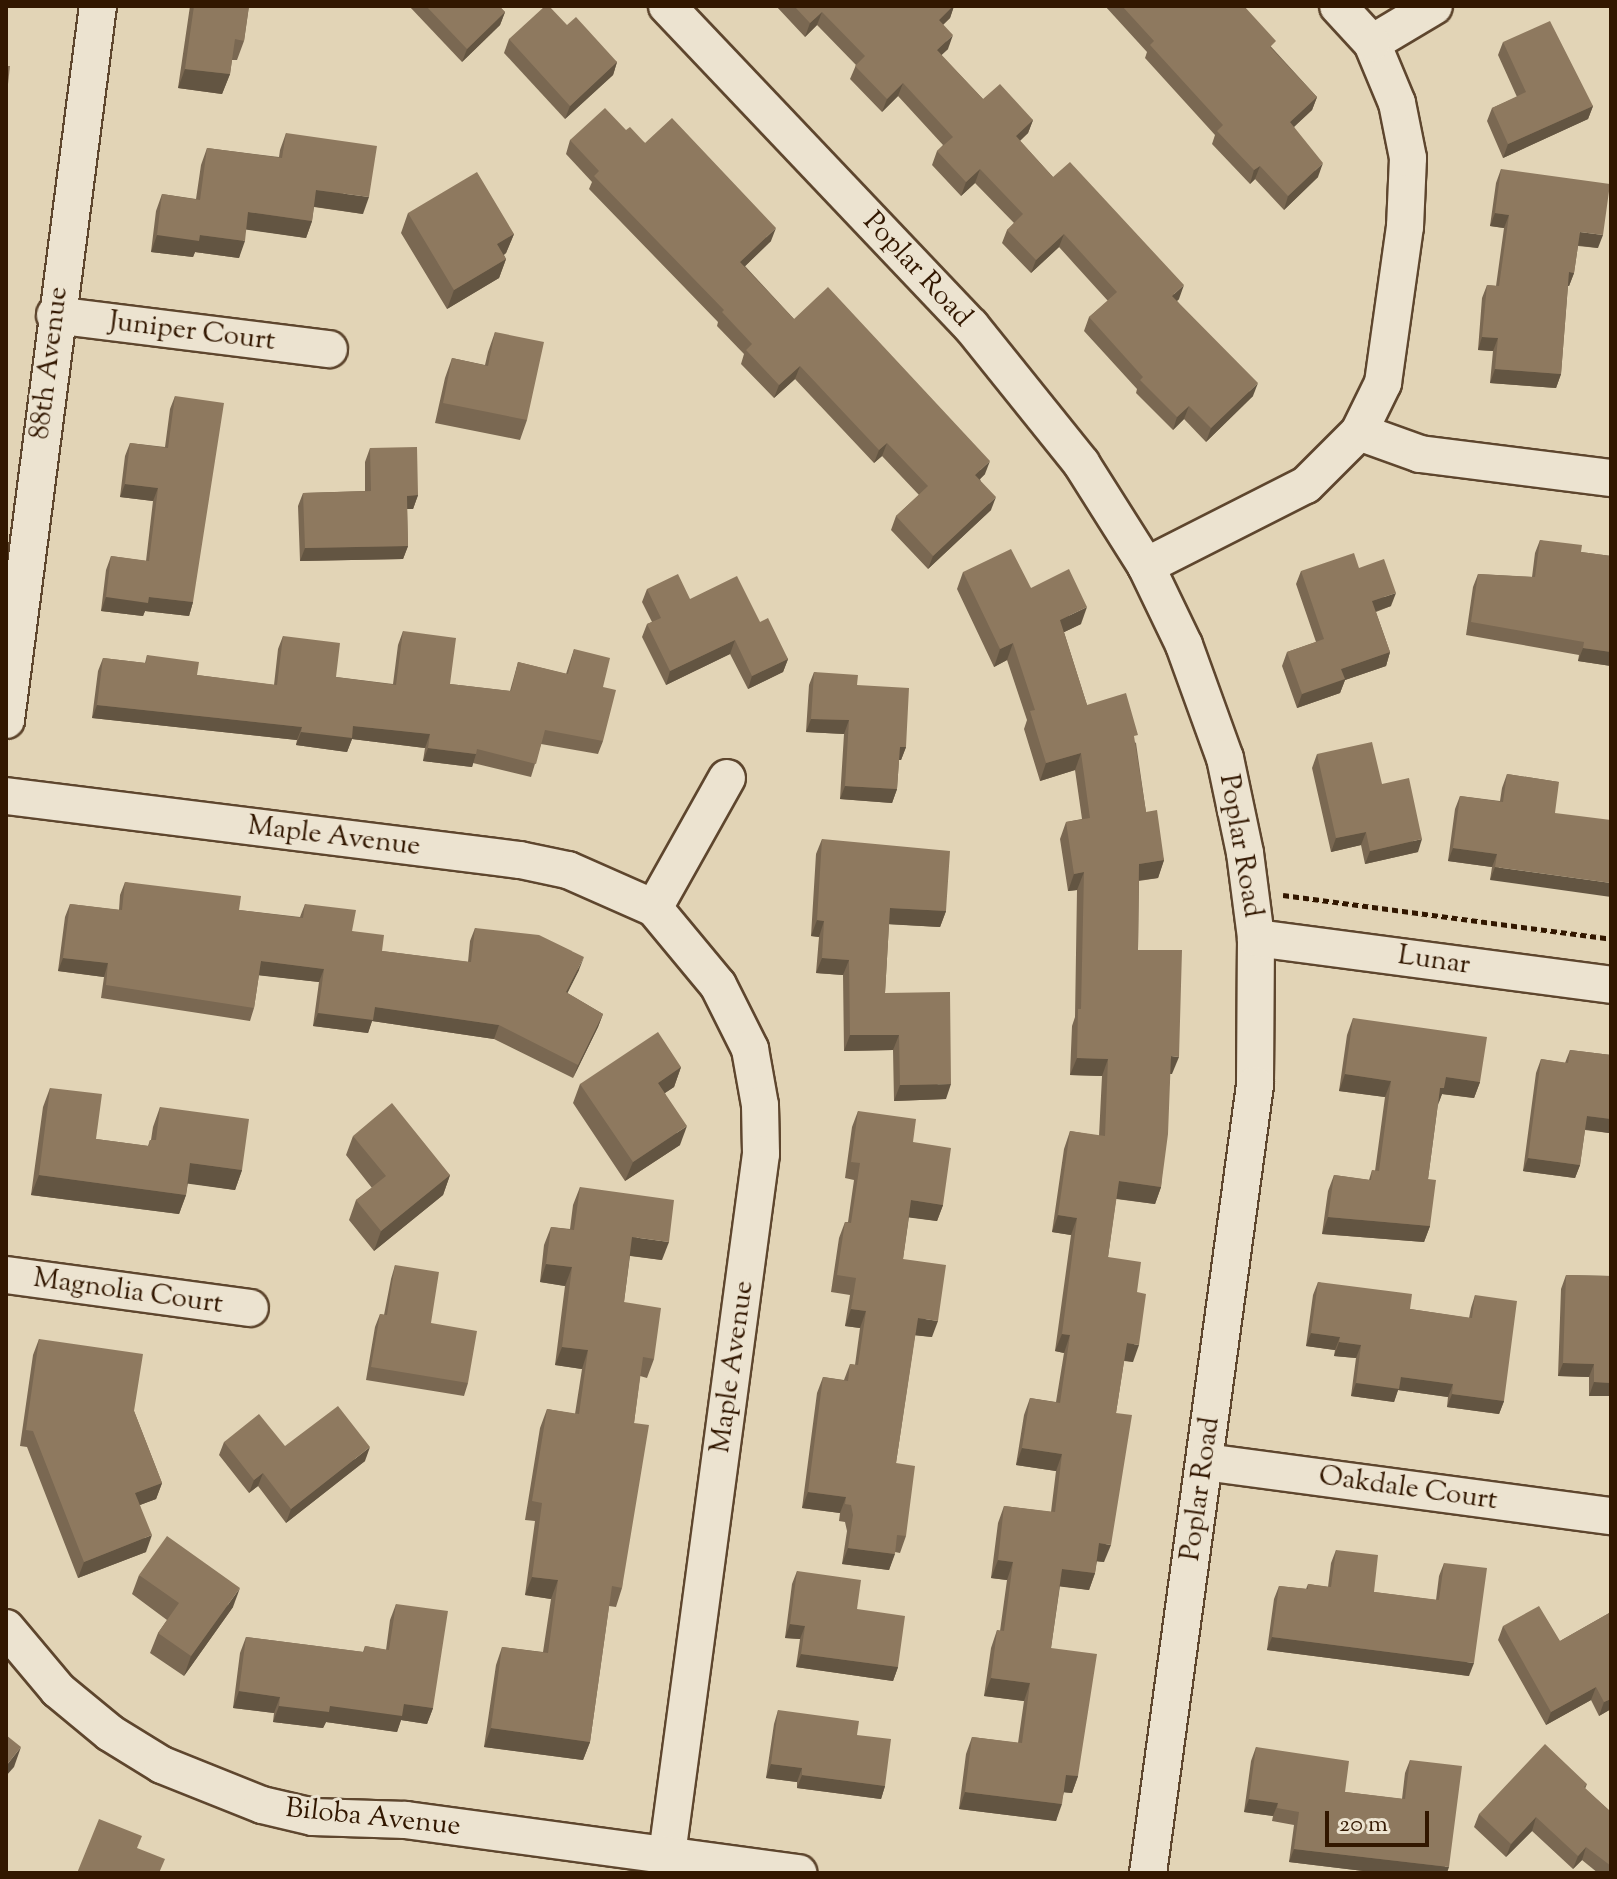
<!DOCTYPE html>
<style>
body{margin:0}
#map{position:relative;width:1617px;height:1879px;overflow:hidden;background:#e2d4b6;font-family:"Sorts Mill Goudy",serif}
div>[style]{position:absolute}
.path>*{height:5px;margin-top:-2.5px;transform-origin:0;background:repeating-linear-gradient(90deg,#321700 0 6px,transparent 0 10px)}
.roads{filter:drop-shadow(2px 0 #5e462e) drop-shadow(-2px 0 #5e462e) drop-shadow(0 2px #5e462e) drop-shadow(0 -2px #5e462e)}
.minor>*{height:36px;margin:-18px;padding:0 18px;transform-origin:18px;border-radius:18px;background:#ece3d0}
.wall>*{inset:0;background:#7a6852}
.shaded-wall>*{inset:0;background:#635542}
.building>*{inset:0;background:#8e795f}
span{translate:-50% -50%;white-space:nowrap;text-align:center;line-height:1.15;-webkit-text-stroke:6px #ece3d0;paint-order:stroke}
.street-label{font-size:28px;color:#321700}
.frame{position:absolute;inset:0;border:8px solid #321700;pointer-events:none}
.scale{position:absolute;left:1325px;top:1811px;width:104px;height:36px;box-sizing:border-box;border:4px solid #321700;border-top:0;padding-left:10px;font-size:24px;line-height:28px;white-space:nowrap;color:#321700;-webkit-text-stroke:6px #ece3d0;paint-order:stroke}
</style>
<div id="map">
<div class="path">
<div style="left:1283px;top:895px;width:331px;rotate:7.6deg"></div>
</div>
<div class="roads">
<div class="minor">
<div style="left:667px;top:6px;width:441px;rotate:46.5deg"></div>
<div style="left:971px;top:326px;width:176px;rotate:51.2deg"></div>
<div style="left:1081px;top:463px;width:122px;rotate:57.7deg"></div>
<div style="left:1146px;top:566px;width:88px;rotate:64.3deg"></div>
<div style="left:1184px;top:645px;width:120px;rotate:70.1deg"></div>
<div style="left:1225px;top:758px;width:97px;rotate:78.1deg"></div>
<div style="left:1245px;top:853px;width:86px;rotate:82.6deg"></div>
<div style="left:1256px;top:938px;width:147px;rotate:90.4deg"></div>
<div style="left:1255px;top:1085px;width:795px;rotate:97.73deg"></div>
<div style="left:1372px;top:43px;width:72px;rotate:-30.8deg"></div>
<div style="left:55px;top:315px;width:276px;rotate:7.1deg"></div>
<div style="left:1359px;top:432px;width:65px;rotate:19.8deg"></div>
<div style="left:1420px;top:454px;width:193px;rotate:7.2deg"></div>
<div style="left:1146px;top:566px;width:179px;rotate:-26.9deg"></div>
<div style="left:1306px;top:485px;width:75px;rotate:-45deg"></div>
<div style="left:1359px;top:432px;width:55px;rotate:-63.9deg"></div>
<div style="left:1383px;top:383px;width:158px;rotate:-82deg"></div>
<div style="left:1405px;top:227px;width:69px;rotate:-87.5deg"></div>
<div style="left:1408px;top:158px;width:56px;rotate:-101.3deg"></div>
<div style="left:1397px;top:103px;width:65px;rotate:-112.6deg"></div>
<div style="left:1372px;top:43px;width:50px;rotate:-132.6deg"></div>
<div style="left:6px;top:720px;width:720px;rotate:-82.66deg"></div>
<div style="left:6px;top:796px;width:518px;rotate:7.1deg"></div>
<div style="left:520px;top:860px;width:49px;rotate:11.8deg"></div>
<div style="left:568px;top:870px;width:94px;rotate:23.8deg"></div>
<div style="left:654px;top:908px;width:100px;rotate:50.3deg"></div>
<div style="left:718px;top:985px;width:72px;rotate:63.4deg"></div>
<div style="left:750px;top:1049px;width:57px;rotate:79.9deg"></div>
<div style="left:760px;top:1105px;width:49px;rotate:88.8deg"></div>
<div style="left:761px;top:1154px;width:707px;rotate:97.64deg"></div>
<div style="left:654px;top:908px;width:149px;rotate:-60.7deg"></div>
<div style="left:1256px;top:938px;width:358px;rotate:7.5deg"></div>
<div style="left:6px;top:1275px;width:246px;rotate:7.7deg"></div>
<div style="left:1205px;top:1462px;width:410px;rotate:7.6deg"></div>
<div style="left:6px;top:1628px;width:81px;rotate:50deg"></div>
<div style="left:58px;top:1690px;width:67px;rotate:39.6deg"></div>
<div style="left:110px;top:1733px;width:61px;rotate:31.6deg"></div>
<div style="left:162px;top:1765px;width:108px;rotate:21.8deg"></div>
<div style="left:262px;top:1805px;width:52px;rotate:13.2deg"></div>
<div style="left:313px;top:1817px;width:93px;rotate:1.8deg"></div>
<div style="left:406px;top:1820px;width:396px;rotate:7.7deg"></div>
</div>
</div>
<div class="wall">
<div style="clip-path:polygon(190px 6px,249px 6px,244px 41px,237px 60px,232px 60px,230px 74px,222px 94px,178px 88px)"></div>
<div style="clip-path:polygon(409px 6px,499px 6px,505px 12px,500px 25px,462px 62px)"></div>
<div style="clip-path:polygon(776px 6px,954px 6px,950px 18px,943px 25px,948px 49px,941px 55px,983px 99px,1033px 120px,1028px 133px,1020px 141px,1053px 177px,1179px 299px,1177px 301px,1253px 396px,1206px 442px,1184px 419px,1173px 430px,1136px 393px,1137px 389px,1084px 331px,1089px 317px,1108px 301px,1059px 247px,1031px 273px,1002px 243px,1007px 230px,1014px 223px,975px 183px,961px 196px,932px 165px,937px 151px,943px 145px,898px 96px,882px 112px,850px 79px,856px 65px,817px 25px,805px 37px)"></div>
<div style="clip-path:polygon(1105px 6px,1234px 6px,1317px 97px,1312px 110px,1294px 127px,1318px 177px,1284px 210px,1255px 179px,1250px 184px,1212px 144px,1215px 135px,1145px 58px,1147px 52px)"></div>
<div style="clip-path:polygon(567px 25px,617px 62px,613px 75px,565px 119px,504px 53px,509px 39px)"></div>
<div style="clip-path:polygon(1503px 42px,1593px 106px,1588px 119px,1503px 158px,1487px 121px,1492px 108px,1517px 97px,1498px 55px)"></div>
<div style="clip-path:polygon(626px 130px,645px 143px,771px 241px,745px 266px,794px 319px,985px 474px,980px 479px,991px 510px,928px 569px,891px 530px,896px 516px,919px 495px,882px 456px,874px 463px,795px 379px,774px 398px,741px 364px,744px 354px,717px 326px,718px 322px,589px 189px,592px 182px,566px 154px,570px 140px)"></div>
<div style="clip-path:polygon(286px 133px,363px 214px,314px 207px,312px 221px,306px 238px,246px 229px,239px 258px,195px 252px,193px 257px,151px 252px,156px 211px,162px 194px,196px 199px,201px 165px,207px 148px,279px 157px,280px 150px)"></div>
<div style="clip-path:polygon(1501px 169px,1598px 248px,1578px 246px,1574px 273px,1569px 286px,1568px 286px,1561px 374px,1556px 388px,1490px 383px,1493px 351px,1478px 350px,1482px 298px,1487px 285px,1496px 286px,1504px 228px,1490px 226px,1496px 183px)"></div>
<div style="clip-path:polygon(408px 213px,514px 234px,506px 253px,504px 255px,506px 259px,499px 278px,447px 309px,401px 233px)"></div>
<div style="clip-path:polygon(495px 332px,527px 420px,520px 440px,435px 423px,445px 378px,452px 358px,485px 365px,488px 352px)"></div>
<div style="clip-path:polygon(175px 396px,193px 602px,189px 616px,145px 611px,143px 616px,101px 611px,106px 570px,111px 556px,146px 561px,153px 501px,120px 497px,125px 456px,130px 443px,165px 447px,170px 409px)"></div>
<div style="clip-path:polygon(370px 448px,418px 495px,413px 509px,407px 509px,408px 546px,403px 559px,300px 561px,298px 506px,303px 493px,365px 491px,365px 462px)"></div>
<div style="clip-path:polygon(1540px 540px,1581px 552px,1611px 556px,1611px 666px,1578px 661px,1579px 655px,1466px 635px,1473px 587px,1478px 574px,1532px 577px,1535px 553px)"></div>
<div style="clip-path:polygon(1359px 568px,1391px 606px,1376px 612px,1390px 652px,1386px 666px,1345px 680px,1340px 693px,1297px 708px,1282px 666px,1287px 652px,1316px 642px,1296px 584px,1301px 571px)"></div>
<div style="clip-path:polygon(963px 572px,1031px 588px,1081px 624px,1064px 632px,1087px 705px,1136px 743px,1146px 812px,1164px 860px,1158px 878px,1139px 881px,1138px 950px,1172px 1074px,1170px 1074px,1161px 1187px,1155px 1204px,1116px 1199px,1108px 1257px,1137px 1292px,1133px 1362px,1124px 1361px,1116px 1413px,1104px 1562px,1097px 1561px,1095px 1573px,1089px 1590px,1060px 1586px,1051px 1648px,1078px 1776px,1072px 1793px,1064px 1792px,1056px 1821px,959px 1809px,966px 1754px,972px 1737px,1018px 1743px,1024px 1701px,984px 1696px,991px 1648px,997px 1630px,1000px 1631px,1007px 1580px,991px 1578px,998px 1523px,1004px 1506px,1051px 1512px,1056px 1471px,1016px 1465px,1024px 1415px,1030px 1398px,1056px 1402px,1064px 1353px,1055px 1351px,1071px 1235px,1052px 1232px,1064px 1149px,1070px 1131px,1099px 1136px,1102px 1076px,1070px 1075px,1072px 1026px,1075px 1017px,1077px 890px,1068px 891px,1060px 839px,1066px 822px,1082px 819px,1075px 770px,1040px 781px,1024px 729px,1027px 720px,1007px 660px,994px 667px,957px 589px)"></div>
<div style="clip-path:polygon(647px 589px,690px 599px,760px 622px,788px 659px,783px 672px,748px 689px,730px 654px,666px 685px,642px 637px,647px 624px,652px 622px,642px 602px)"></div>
<div style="clip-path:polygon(403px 631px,450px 684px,510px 691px,518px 662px,566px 674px,574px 649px,603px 687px,603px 741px,598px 754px,541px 744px,531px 777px,473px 763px,472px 767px,423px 761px,425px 748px,352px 739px,347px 752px,296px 745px,297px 740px,92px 718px,98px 671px,103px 658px,145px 663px,147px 655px,197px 675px,274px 685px,278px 649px,283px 636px,336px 677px,393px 684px,398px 645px)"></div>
<div style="clip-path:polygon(814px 672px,857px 685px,906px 747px,901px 760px,899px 760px,897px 789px,892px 803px,840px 799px,844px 734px,806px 732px,809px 685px)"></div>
<div style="clip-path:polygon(1317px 754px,1382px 784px,1418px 852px,1365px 864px,1361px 845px,1331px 852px,1312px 768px)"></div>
<div style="clip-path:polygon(1507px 774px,1559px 782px,1490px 880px,1492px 867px,1448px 861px,1455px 809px,1460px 796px,1500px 801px,1502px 788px)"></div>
<div style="clip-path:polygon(822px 839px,946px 911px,940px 927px,889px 924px,885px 993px,946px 1099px,894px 1101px,893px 1050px,844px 1051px,843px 975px,816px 973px,819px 937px,811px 936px,816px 854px)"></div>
<div style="clip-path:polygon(125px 882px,239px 910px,300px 917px,305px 904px,352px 931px,382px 951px,468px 962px,470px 941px,475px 928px,579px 970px,567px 993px,603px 1014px,598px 1027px,573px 1078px,494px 1039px,372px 1021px,368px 1033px,313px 1026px,319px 982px,259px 975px,254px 1008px,250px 1021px,101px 998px,104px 977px,58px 971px,65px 917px,70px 904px,119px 910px,120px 895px)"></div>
<div style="clip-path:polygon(1353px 1018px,1480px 1082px,1474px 1098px,1442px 1094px,1438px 1104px,1428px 1179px,1430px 1226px,1424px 1242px,1322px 1234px,1328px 1191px,1334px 1175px,1369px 1180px,1372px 1170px,1375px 1171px,1385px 1097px,1339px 1091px,1347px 1035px)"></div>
<div style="clip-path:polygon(1570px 1050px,1611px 1055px,1611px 1128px,1609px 1133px,1585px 1130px,1580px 1165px,1575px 1178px,1523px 1171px,1536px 1073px,1541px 1059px,1565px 1063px)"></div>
<div style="clip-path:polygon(681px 1067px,674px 1087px,665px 1093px,680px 1145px,625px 1181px,573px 1103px,580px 1084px)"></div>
<div style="clip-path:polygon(50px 1088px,96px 1139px,148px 1146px,150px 1140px,151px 1140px,153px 1127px,160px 1107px,242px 1170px,235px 1190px,188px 1183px,186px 1195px,179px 1214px,31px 1195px,43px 1107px)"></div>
<div style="clip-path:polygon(858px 1111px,913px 1142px,943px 1205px,937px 1221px,909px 1217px,903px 1259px,932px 1337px,915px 1335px,896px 1463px,906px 1536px,900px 1553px,895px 1552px,889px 1570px,842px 1564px,847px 1531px,845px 1522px,839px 1521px,840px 1513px,802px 1508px,817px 1393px,823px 1377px,844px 1380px,850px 1364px,855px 1365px,860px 1328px,845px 1326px,850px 1295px,831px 1292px,839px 1238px,845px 1222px,848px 1222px,854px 1180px,845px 1178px,852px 1127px)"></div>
<div style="clip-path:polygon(353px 1136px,450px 1175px,443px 1195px,374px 1251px,349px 1220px,356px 1200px,372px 1188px,346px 1155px)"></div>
<div style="clip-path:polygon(580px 1187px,662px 1260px,630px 1256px,624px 1302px,654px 1359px,647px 1378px,640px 1376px,634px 1423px,622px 1588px,616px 1607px,609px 1606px,590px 1742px,583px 1760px,484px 1747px,496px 1665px,502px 1647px,543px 1652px,551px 1599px,525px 1595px,535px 1521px,525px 1520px,540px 1428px,547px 1409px,575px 1414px,582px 1369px,555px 1365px,565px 1286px,540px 1282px,544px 1245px,551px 1227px,570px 1229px,573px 1205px)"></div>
<div style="clip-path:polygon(395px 1265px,468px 1383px,464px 1396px,366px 1380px,375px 1327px,380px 1314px,384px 1315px,391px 1279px)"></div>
<div style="clip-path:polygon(1566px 1275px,1611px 1276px,1611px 1396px,1589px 1396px,1589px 1377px,1558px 1376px,1561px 1289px)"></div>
<div style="clip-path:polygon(1318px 1282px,1410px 1309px,1469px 1318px,1471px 1308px,1475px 1295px,1504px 1401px,1499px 1414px,1447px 1407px,1448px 1397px,1398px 1390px,1394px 1402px,1351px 1396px,1356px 1358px,1334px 1356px,1335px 1350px,1306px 1346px,1313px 1295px)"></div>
<div style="clip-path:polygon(39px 1339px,134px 1411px,162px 1483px,156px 1499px,140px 1505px,146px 1552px,78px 1578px,27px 1447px,20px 1446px,33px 1355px)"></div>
<div style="clip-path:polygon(224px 1442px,365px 1461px,286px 1523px,258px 1486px,249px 1493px,219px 1455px)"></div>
<div style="clip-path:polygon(1336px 1550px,1374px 1592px,1436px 1600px,1439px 1576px,1444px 1563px,1469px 1676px,1267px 1650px,1274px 1599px,1279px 1586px,1306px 1589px,1308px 1584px,1328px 1587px,1331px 1563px)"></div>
<div style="clip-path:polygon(797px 1571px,857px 1609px,898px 1667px,893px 1681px,796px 1667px,800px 1639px,785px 1638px,792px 1584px)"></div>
<div style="clip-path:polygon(139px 1575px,233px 1607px,184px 1676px,150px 1653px,158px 1633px,167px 1620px,132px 1594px)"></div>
<div style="clip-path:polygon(396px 1604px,433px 1708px,427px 1724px,401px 1720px,397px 1732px,326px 1722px,323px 1728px,273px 1722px,274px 1713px,233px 1708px,240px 1653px,246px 1637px,363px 1652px,365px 1646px,386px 1650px,390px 1620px)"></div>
<div style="clip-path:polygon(1611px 1612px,1611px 1709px,1599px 1716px,1591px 1700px,1546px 1725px,1498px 1640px,1503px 1626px,1560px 1641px)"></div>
<div style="clip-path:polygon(778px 1710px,885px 1786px,881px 1799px,797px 1788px,797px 1782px,766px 1778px,774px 1724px)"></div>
<div style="clip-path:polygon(1256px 1747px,1345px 1792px,1402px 1799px,1405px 1773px,1410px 1760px,1447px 1873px,1380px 1873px,1289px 1862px,1294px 1825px,1272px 1821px,1273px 1816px,1244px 1812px,1251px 1761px)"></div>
<div style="clip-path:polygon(1587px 1784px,1585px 1789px,1611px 1812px,1611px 1873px,1598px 1873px,1582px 1860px,1573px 1869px,1532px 1831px,1506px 1857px,1474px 1827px,1479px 1814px)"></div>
</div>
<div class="shaded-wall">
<div style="clip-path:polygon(953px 6px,954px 6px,950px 18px,934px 33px,939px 20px)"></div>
<div style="clip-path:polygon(505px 12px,500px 25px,462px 62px,467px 49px)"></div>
<div style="clip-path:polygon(822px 12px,817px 25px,805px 37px,810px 23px)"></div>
<div style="clip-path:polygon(953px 35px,948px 49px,932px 64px,937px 50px)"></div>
<div style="clip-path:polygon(617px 62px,613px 75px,565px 119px,570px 106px)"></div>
<div style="clip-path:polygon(185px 69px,230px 74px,222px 94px,178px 88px)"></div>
<div style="clip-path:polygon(903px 83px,898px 96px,882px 112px,887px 99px)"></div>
<div style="clip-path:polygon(1317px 97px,1312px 110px,1285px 135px,1290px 122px)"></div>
<div style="clip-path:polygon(1593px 106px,1588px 119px,1503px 158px,1508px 144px)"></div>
<div style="clip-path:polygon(1033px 120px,1028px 133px,1011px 149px,1016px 136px)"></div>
<div style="clip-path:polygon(1323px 163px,1318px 177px,1284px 210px,1288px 196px)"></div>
<div style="clip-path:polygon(1260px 166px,1255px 179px,1250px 184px,1254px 170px)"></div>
<div style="clip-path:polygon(980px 169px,975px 183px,961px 196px,966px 182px)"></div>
<div style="clip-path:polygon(316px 190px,369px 197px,363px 214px,310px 206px)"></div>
<div style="clip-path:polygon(248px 212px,312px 221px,306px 238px,242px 229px)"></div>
<div style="clip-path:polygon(1495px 213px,1509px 215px,1504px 228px,1490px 226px)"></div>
<div style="clip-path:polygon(776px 228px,771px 241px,736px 275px,740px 262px)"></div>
<div style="clip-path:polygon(1580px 232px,1603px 235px,1598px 248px,1575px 245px)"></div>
<div style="clip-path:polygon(514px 234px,506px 253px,490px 263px,497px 244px)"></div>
<div style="clip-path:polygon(1064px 234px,1059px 247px,1031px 273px,1036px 260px)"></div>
<div style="clip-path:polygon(157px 235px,200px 235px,245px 241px,239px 258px,195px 252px,193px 257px,151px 252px)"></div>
<div style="clip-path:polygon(506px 259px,499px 278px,447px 309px,454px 290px)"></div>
<div style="clip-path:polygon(1569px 272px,1574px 273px,1569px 286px,1564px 286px)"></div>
<div style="clip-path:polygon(1184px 285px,1179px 299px,1167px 309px,1172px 296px)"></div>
<div style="clip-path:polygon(1482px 337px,1498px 338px,1493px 351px,1478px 350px)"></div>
<div style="clip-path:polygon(800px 366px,795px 379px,774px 398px,779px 385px)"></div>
<div style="clip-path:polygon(1495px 369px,1561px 374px,1556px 388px,1490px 383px)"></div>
<div style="clip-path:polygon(1258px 383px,1253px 396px,1206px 442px,1211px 428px)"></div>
<div style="clip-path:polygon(1189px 406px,1184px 419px,1173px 430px,1177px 417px)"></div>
<div style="clip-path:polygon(887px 443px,882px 456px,874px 463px,879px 450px)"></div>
<div style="clip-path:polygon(990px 461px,985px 474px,971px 488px,975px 475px)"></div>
<div style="clip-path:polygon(125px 484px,158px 488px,153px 501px,120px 497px)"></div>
<div style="clip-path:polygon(418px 495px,413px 509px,402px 509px,407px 496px)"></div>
<div style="clip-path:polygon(996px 497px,991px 510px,928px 569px,933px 556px)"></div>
<div style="clip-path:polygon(408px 546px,403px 559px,300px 561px,305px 548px)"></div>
<div style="clip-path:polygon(1396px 593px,1391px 606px,1368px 614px,1372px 601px)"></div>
<div style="clip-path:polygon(106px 597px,149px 597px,193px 602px,189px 616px,145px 611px,143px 616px,101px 611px)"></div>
<div style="clip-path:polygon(1087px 607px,1081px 624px,1054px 637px,1060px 620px)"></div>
<div style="clip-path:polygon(735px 640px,730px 654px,666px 685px,670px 671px)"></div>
<div style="clip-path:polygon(1013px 643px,1007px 660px,994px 667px,1000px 649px)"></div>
<div style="clip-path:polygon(1583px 648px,1611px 652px,1611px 666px,1578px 661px)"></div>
<div style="clip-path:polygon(1390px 652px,1386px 666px,1345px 680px,1340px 693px,1297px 708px,1302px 694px,1341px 669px)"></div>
<div style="clip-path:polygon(788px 659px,783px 672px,748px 689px,752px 676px)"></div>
<div style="clip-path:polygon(97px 705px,302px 727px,297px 740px,92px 718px)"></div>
<div style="clip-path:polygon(811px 719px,849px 720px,844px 734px,806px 732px)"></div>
<div style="clip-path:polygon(353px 726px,430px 734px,425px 748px,352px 739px,347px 752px,296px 745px,301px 732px)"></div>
<div style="clip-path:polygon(900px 747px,906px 747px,901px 760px,895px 760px)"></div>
<div style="clip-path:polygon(428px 748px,476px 754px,472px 767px,423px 761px)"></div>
<div style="clip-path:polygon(1081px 753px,1075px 770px,1040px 781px,1046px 763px)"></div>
<div style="clip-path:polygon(845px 786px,897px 789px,892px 803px,840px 799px)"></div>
<div style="clip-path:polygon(1366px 832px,1361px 845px,1331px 852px,1336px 838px)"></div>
<div style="clip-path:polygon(1422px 839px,1418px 852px,1365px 864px,1370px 851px)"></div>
<div style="clip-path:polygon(1453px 848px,1497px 854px,1492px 867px,1448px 861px)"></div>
<div style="clip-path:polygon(1164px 860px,1158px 878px,1133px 881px,1139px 864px)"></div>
<div style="clip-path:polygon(1495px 867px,1611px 883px,1611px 897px,1490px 880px)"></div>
<div style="clip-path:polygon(1084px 872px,1077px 890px,1068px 891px,1074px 874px)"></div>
<div style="clip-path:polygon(890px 908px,946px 911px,940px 927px,885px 924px)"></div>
<div style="clip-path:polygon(817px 920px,824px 921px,819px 937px,811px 936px)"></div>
<div style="clip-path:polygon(584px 957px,579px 970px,561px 1006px,566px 992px)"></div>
<div style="clip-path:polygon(63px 958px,108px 963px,104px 977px,58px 971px)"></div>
<div style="clip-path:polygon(822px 958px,849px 960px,843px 975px,816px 973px)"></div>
<div style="clip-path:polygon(261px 961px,324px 969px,319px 982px,256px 975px)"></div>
<div style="clip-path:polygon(375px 1007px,499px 1025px,494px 1039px,372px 1021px,368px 1033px,313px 1026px,318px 1013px)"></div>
<div style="clip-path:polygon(603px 1014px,598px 1027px,573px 1078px,578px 1065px)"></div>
<div style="clip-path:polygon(850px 1035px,899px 1035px,893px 1050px,844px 1051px)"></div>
<div style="clip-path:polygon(1171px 1056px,1179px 1057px,1172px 1074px,1165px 1074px)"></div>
<div style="clip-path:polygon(1077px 1058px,1108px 1059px,1102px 1076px,1070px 1075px)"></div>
<div style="clip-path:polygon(681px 1067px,674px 1087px,651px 1102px,658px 1083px)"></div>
<div style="clip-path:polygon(1345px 1074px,1391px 1081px,1385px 1097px,1339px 1091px)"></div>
<div style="clip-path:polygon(1446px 1077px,1480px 1082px,1474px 1098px,1442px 1094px,1438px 1105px,1440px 1088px)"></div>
<div style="clip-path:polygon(951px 1084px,946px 1099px,894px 1101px,900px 1085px)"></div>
<div style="clip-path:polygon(1587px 1116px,1611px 1119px,1611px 1128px,1609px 1133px,1582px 1129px)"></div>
<div style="clip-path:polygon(687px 1126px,680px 1145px,625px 1181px,633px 1162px)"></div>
<div style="clip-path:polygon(1528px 1158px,1580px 1165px,1575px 1178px,1523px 1171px)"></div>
<div style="clip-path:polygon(190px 1163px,242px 1170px,235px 1190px,183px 1183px)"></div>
<div style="clip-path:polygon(39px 1175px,186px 1195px,179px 1214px,31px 1195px)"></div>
<div style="clip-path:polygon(450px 1175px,443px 1195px,374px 1251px,381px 1231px)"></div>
<div style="clip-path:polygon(1119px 1181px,1161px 1187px,1155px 1204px,1112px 1198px)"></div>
<div style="clip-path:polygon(911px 1200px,943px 1205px,937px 1221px,905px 1217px)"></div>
<div style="clip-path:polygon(1058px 1215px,1077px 1218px,1071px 1235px,1052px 1232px)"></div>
<div style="clip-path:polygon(1328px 1217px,1430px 1226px,1424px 1242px,1322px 1234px)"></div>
<div style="clip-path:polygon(632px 1237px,669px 1242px,662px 1260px,625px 1255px)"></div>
<div style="clip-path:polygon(546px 1264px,572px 1267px,565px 1286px,540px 1282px)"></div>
<div style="clip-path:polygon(851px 1309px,866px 1311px,860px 1328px,845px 1326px)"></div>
<div style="clip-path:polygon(918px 1318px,938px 1321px,932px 1337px,912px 1335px)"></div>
<div style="clip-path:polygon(1311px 1333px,1340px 1337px,1335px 1350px,1306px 1346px)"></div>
<div style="clip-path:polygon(1062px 1334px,1070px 1335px,1064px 1353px,1055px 1351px)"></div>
<div style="clip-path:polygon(1339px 1342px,1361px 1345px,1356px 1358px,1334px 1356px)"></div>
<div style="clip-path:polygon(1127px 1343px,1139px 1345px,1133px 1362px,1121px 1360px)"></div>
<div style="clip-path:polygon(562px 1347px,588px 1350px,582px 1369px,555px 1365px)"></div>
<div style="clip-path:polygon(1563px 1363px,1594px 1364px,1589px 1377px,1558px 1376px)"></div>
<div style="clip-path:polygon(1401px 1377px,1453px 1384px,1448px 1397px,1398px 1390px,1394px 1402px,1351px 1396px,1356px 1383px)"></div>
<div style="clip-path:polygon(1594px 1382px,1611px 1383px,1611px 1396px,1589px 1396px)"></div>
<div style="clip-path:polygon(1452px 1394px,1504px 1401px,1499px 1414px,1447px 1407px)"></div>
<div style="clip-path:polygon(370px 1447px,365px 1461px,286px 1523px,291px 1509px)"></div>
<div style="clip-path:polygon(1022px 1448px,1062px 1454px,1056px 1471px,1016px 1465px)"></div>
<div style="clip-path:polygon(263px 1473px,258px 1486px,249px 1493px,254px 1480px)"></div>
<div style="clip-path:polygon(162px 1483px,156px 1499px,129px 1509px,135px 1493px)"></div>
<div style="clip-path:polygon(808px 1492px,846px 1497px,840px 1513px,802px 1508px)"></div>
<div style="clip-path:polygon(152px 1535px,146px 1552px,78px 1578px,84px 1562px)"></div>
<div style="clip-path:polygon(1099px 1543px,1111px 1545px,1104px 1562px,1093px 1561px)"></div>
<div style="clip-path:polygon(848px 1548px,895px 1554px,889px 1570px,842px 1564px)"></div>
<div style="clip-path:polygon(998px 1560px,1013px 1562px,1007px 1580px,991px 1578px)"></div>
<div style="clip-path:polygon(1062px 1569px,1095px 1573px,1089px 1590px,1056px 1586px)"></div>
<div style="clip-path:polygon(532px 1577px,558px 1580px,551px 1599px,525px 1595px)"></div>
<div style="clip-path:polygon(240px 1588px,233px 1607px,184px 1676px,191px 1656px)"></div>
<div style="clip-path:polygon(790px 1624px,805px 1626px,800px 1639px,785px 1638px)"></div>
<div style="clip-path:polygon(1272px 1637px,1474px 1663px,1469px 1676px,1267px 1650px)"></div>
<div style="clip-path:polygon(801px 1654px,898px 1667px,893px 1681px,796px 1667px)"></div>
<div style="clip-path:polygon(991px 1678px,1030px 1683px,1024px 1701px,984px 1696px)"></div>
<div style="clip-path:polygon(1596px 1687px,1591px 1700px,1546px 1725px,1551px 1712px)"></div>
<div style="clip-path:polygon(239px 1691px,280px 1697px,274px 1713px,233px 1708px)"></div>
<div style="clip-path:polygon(1611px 1699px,1611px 1709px,1599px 1716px,1604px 1702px)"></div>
<div style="clip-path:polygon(404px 1704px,433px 1708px,427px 1724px,401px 1720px,397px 1732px,326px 1722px,323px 1728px,273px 1722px,279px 1706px)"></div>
<div style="clip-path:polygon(491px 1728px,590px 1742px,583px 1760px,484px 1747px)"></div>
<div style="clip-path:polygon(21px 1747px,14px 1767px,6px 1776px,6px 1766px)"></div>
<div style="clip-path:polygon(771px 1764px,802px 1768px,797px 1782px,766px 1778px)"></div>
<div style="clip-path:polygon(802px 1775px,885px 1786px,881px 1799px,797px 1788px)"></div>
<div style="clip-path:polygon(1066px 1775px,1078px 1776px,1072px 1793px,1060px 1792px)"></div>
<div style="clip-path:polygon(965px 1792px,1062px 1804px,1056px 1821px,959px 1809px)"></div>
<div style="clip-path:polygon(1249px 1799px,1278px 1803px,1273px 1816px,1244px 1812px)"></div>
<div style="clip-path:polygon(1536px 1817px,1532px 1831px,1506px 1857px,1511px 1844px)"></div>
<div style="clip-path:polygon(1586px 1847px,1582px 1860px,1573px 1869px,1578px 1856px)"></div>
<div style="clip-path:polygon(1294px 1849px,1449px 1867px,1447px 1873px,1380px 1873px,1289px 1862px)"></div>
</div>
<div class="building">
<div style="clip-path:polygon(194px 6px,249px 6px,244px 41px,235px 39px,230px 74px,185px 69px)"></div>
<div style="clip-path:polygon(426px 6px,499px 6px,505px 12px,467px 49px)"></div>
<div style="clip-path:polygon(545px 6px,549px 6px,567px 25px,576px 17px,617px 62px,570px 106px,509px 39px)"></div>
<div style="clip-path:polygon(794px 6px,953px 6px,939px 20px,953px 35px,937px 50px,983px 99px,1000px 84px,1033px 120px,1016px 136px,1053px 177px,1070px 162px,1184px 285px,1172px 296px,1258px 383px,1211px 428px,1189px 406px,1177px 417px,1140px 380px,1143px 377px,1089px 317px,1117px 292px,1064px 234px,1036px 260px,1007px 230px,1023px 214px,980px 169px,966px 182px,937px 151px,953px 137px,903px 83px,887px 99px,855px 66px,865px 56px,822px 12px,810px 23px)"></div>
<div style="clip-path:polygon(1122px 6px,1244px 6px,1276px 41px,1270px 47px,1317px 97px,1290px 122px,1323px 163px,1288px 196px,1260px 166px,1254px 170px,1217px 131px,1223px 125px,1150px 45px,1154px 41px)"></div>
<div style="clip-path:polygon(1550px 21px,1593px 106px,1508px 144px,1492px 108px,1526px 92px,1503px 42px)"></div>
<div style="clip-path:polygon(6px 66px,10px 66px,6px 102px)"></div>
<div style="clip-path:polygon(605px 108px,626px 130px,630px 127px,645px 143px,672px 118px,776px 228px,740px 262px,794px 319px,828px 287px,990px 461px,975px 475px,996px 497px,933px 556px,896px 516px,928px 486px,887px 443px,879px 450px,800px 366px,779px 385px,746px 350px,752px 344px,722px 312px,724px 310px,594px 176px,599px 171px,570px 140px)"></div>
<div style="clip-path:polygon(286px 133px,377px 146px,369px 197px,316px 190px,312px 221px,248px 212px,245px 241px,200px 235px,199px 241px,157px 235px,162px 194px,200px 200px,207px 148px,282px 158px)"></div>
<div style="clip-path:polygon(1501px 169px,1610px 184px,1603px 235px,1580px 232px,1574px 273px,1569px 272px,1561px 374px,1495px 369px,1498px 338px,1482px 337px,1487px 285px,1499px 286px,1509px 215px,1495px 213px)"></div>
<div style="clip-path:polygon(477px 172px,514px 234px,497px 244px,506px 259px,454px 290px,408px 213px)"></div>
<div style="clip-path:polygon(495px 332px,544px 342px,527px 420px,443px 403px,452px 358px,488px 366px)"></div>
<div style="clip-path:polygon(175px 396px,224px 403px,193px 602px,149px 597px,148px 603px,106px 597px,111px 556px,149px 561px,158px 488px,125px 484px,130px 443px,168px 448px)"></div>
<div style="clip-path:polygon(417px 447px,418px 495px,407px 496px,408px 546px,305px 548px,303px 493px,371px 491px,370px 448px)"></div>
<div style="clip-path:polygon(1540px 540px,1582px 545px,1581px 552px,1611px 556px,1611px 652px,1583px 648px,1584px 642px,1471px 622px,1478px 574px,1535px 577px)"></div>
<div style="clip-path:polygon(1011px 549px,1031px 588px,1069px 569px,1087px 607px,1060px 620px,1087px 705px,1126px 693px,1138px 735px,1134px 736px,1146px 812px,1157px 810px,1164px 860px,1139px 864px,1138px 950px,1182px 950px,1179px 1057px,1171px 1056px,1168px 1134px,1161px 1187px,1119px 1181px,1108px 1257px,1141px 1262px,1137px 1292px,1146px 1294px,1139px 1345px,1127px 1343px,1116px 1413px,1132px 1415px,1111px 1545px,1099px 1543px,1095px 1573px,1062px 1569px,1051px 1648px,1097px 1654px,1078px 1776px,1066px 1775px,1062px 1804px,965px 1792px,972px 1737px,1022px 1743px,1030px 1683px,991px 1678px,997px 1630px,1004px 1631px,1013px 1562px,998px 1560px,1004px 1506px,1055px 1512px,1062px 1454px,1022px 1448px,1030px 1398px,1060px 1403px,1070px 1335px,1062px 1334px,1077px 1218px,1058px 1215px,1070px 1131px,1105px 1136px,1108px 1059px,1077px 1058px,1078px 1009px,1081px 1009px,1084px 872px,1074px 874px,1066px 822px,1090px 818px,1081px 753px,1046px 763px,1030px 711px,1035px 710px,1013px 643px,1000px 649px,963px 572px)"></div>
<div style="clip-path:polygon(1354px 553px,1359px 568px,1384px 559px,1396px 593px,1372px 601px,1390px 652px,1341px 669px,1345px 679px,1302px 694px,1287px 652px,1324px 639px,1301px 571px)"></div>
<div style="clip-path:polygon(678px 574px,690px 599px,737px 576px,760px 622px,768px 618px,788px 659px,752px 676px,735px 640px,670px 671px,647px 624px,661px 618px,647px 589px)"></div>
<div style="clip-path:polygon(403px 631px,456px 638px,450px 684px,511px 691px,518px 662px,568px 674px,574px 649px,610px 658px,603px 687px,616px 690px,603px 741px,545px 730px,536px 764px,477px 749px,476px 754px,428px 748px,430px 734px,353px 726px,352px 738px,301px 732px,302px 727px,97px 705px,103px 658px,146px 663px,147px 655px,199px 662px,197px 675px,277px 685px,283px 636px,340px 643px,336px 677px,396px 685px)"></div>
<div style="clip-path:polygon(814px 672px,858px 675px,857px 685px,909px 688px,906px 747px,900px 747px,897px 789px,845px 786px,849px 720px,811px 719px)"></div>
<div style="clip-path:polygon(1372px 742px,1382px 784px,1409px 778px,1422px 839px,1370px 851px,1366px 832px,1336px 838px,1317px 754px)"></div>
<div style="clip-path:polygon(1507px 774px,1559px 782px,1555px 813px,1611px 820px,1611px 883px,1495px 867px,1497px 854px,1453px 848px,1460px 796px,1503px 802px)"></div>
<div style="clip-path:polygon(822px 839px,950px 851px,946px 911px,890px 908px,885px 993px,950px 992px,951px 1084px,900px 1085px,899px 1035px,850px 1035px,849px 960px,822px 958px,824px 921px,817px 920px)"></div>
<div style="clip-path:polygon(125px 882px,241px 896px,239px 910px,303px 918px,305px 904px,356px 910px,352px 931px,384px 935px,382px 951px,471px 962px,475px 928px,539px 935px,584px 957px,566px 992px,603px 1014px,578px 1065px,499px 1025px,375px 1007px,373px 1020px,318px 1013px,324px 969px,261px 961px,254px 1008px,106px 985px,108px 963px,63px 958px,70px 904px,122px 910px)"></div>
<div style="clip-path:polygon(1353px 1018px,1487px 1037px,1480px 1082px,1446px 1077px,1444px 1088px,1440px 1088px,1428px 1179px,1436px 1180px,1430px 1226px,1328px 1217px,1334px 1175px,1371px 1180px,1372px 1170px,1379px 1171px,1391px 1081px,1345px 1074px)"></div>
<div style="clip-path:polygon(658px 1032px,681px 1067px,658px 1083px,687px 1126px,633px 1162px,580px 1084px)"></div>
<div style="clip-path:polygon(1570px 1050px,1611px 1055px,1611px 1119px,1587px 1116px,1580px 1165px,1528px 1158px,1541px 1059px,1568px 1063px)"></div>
<div style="clip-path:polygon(50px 1088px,102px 1094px,96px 1139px,149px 1146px,150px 1140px,156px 1140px,160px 1107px,249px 1119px,242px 1170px,190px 1163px,186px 1195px,39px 1175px)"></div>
<div style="clip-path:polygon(392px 1103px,450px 1175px,381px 1231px,356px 1200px,386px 1176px,353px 1136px)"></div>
<div style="clip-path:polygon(858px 1111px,916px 1119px,913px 1142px,951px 1148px,943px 1205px,911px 1200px,903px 1259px,946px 1265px,938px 1321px,918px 1318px,896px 1463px,915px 1466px,906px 1536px,897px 1535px,895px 1554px,848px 1548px,853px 1515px,851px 1505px,845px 1504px,846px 1497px,808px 1492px,823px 1377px,848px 1381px,850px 1364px,858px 1365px,866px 1311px,851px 1309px,856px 1278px,837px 1275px,845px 1222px,851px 1223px,860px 1163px,851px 1162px)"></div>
<div style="clip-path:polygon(580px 1187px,674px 1200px,669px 1242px,632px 1237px,624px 1302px,661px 1308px,654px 1359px,643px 1357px,634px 1423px,649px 1425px,622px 1588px,612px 1586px,590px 1742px,491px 1728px,502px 1647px,548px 1653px,558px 1580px,532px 1577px,542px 1503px,532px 1501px,547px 1409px,579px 1414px,588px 1350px,562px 1347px,572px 1267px,546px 1264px,551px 1227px,574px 1230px)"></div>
<div style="clip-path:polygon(395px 1265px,439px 1272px,431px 1323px,477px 1331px,468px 1383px,371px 1367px,380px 1314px,387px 1315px)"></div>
<div style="clip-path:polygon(1566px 1275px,1611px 1276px,1611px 1383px,1594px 1382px,1594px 1364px,1563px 1363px)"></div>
<div style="clip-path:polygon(1318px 1282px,1412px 1294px,1410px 1309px,1472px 1318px,1475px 1295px,1517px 1301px,1504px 1401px,1452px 1394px,1453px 1384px,1401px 1377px,1399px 1389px,1356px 1383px,1361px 1345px,1339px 1342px,1340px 1337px,1311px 1333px)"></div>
<div style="clip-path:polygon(39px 1339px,143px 1354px,134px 1411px,162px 1483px,135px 1493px,152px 1535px,84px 1562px,33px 1431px,26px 1430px)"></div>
<div style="clip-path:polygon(338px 1406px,370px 1447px,291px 1509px,263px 1473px,254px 1480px,224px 1442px,259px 1414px,285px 1446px)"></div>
<div style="clip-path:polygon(167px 1536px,240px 1588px,191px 1656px,158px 1633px,179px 1603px,139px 1575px)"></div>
<div style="clip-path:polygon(1336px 1550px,1378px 1555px,1374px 1592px,1439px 1600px,1444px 1563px,1487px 1568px,1474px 1663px,1272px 1637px,1279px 1586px,1308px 1589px,1308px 1584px,1331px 1587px)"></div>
<div style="clip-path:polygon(797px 1571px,861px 1580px,857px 1609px,905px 1616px,898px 1667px,801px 1654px,805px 1626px,790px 1624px)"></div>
<div style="clip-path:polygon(396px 1604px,448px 1611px,433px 1708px,404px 1704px,402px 1716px,330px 1706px,329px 1712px,279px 1706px,280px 1697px,239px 1691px,246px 1637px,364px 1652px,365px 1646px,389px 1650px)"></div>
<div style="clip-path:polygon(1539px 1606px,1560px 1641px,1611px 1612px,1611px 1699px,1604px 1702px,1596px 1687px,1551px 1712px,1503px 1626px)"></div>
<div style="clip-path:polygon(778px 1710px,859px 1721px,857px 1735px,891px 1739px,885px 1786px,802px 1775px,802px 1768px,771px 1764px)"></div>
<div style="clip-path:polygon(6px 1735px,21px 1747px,6px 1766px)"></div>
<div style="clip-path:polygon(1545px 1744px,1587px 1784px,1584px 1787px,1611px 1812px,1611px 1866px,1586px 1847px,1578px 1856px,1536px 1817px,1511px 1844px,1479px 1814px)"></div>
<div style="clip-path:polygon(1256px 1747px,1349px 1761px,1345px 1792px,1405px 1799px,1410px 1760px,1462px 1766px,1449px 1867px,1294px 1849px,1299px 1812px,1277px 1808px,1278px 1803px,1249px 1799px)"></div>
<div style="clip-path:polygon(99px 1819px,142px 1836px,137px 1848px,165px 1859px,159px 1873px,77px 1873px)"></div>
</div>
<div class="street-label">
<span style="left:917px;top:270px;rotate:47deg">Poplar Road</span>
<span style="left:192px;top:332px;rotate:7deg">Juniper Court</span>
<span style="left:50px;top:363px;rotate:-83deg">88th Avenue</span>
<span style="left:334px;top:837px;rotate:7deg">Maple Avenue</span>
<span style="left:1240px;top:846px;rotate:80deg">Poplar Road</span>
<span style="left:1434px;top:961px;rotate:8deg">Lunar</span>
<span style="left:128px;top:1292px;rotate:8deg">Magnolia Court</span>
<span style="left:733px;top:1367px;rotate:-82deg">Maple Avenue</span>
<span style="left:1201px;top:1489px;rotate:-82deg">Poplar Road</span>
<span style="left:1408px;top:1489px;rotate:8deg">Oakdale Court</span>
<span style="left:373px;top:1818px;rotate:6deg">Biloba Avenue</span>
</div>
<div class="frame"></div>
<div class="scale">20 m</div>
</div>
